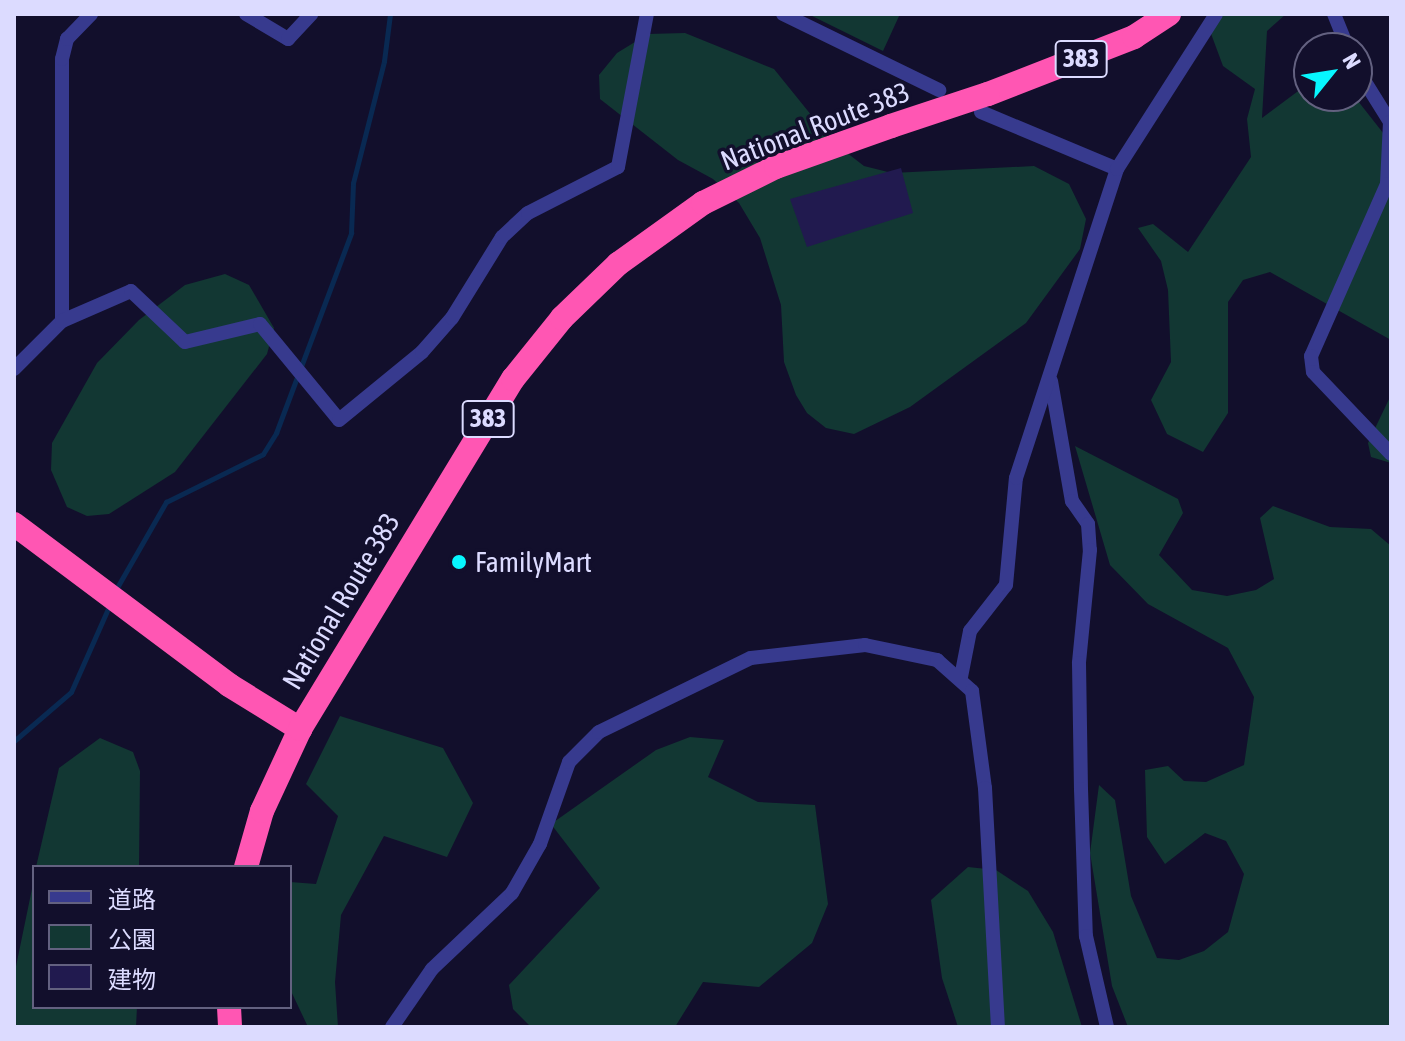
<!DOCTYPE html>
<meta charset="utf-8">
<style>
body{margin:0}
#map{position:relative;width:1405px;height:1041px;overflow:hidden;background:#120f2c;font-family:"Asap Condensed","Noto Sans JP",sans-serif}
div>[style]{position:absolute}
.green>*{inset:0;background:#123733}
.stream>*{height:5px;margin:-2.5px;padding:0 2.5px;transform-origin:2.5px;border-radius:2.5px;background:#092952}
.building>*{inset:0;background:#211a4f}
.street>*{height:14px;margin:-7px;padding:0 7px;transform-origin:7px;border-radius:7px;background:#373a8e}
.highway>*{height:24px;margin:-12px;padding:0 12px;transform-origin:12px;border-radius:12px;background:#ff56b3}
.highway-bridge>*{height:24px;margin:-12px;padding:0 12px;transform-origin:12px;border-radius:12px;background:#ff56b3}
.dots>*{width:22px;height:22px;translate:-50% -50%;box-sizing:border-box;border:4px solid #120f2c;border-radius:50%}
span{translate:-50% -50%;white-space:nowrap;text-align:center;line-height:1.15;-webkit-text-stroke:7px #120f2c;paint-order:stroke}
.shield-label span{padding:2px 6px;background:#120f2c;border:2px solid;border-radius:6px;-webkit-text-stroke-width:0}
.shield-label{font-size:26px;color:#dcdbff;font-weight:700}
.street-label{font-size:28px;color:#dcdbff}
.poi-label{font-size:28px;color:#dcdbff}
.left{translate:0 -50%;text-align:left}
.frame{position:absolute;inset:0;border:16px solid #dcdbff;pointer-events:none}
.legend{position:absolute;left:32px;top:865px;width:260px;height:144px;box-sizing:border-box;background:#120f2c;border:2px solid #636180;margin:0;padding:10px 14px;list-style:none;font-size:24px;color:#dcdbff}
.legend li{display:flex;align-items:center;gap:16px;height:40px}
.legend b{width:40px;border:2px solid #636180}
.north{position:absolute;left:1293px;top:32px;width:80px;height:80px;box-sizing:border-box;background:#120f2c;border:2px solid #636180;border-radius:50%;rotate:60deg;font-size:22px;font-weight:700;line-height:32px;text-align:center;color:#dcdbff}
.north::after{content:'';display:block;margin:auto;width:28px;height:36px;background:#07f7ff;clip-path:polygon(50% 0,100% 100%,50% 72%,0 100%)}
</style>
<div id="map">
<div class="green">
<div style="clip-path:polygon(808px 14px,900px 14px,883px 51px)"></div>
<div style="clip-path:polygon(1221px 14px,1286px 14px,1267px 31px,1262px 118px,1309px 83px,1309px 96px,1354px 96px,1391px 143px,1391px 340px,1270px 272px,1243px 280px,1228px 302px,1228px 413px,1203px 452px,1167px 434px,1151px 400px,1171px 362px,1168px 290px,1161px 261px,1138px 228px,1153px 224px,1188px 252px,1251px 157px,1247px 119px,1255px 89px,1223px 66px,1210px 31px)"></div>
<div style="clip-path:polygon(685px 33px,774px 69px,833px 142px,864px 166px,892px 173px,1034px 166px,1069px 184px,1086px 219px,1080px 249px,1026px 323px,910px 407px,854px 434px,826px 428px,807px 413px,796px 395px,784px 362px,781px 305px,760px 238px,739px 203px,713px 179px,678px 160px,600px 99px,599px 75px,617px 53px,648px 34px)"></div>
<div style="clip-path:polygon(225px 274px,249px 285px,274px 328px,267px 354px,175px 472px,109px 514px,87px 516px,67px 507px,51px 470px,52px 443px,97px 363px,139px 320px,185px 285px)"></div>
<div style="clip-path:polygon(1391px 395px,1391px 463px,1371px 457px,1368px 443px)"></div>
<div style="clip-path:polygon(1075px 446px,1178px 499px,1183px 513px,1159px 555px,1192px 590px,1227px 596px,1256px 590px,1274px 579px,1260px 518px,1273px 506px,1330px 527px,1371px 529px,1391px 546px,1391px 1027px,1128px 1027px,1112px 986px,1090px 853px,1099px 785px,1115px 800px,1131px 896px,1157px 958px,1179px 960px,1204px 951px,1228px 932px,1244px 874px,1226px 841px,1205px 833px,1165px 864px,1147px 837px,1145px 770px,1168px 766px,1184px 781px,1206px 782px,1244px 765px,1254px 697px,1228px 648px,1148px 604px,1110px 565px)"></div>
<div style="clip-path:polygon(340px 716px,443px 748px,473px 803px,447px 857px,384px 836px,341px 915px,335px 982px,338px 1027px,308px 1027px,290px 989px,290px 882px,316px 884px,338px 816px,306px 784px)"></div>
<div style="clip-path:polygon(690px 737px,724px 740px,708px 777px,758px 802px,815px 805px,828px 904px,812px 943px,759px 987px,703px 982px,675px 1027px,531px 1027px,513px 1009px,509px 985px,600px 888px,551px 824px,656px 750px)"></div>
<div style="clip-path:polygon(100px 738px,133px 752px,140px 771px,139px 867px,36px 867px,59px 768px)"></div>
<div style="clip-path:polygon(968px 867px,996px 870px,1028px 891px,1053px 932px,1082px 1027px,958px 1027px,942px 978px,931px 900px)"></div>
<div style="clip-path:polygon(34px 879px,34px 1007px,137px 1007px,136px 1027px,14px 1027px,14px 976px)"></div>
</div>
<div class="stream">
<div style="left:115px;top:591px;width:103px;rotate:-60.2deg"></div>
<div style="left:166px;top:502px;width:108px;rotate:-26.3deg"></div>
<div style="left:263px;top:454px;width:25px;rotate:-58deg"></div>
<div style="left:276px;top:433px;width:214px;rotate:-69.4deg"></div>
<div style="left:351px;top:233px;width:50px;rotate:-87.7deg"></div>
<div style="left:353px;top:183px;width:126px;rotate:-75.7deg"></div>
<div style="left:384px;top:61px;width:47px;rotate:-82.7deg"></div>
<div style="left:14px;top:741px;width:75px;rotate:-40.7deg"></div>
<div style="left:71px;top:692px;width:96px;rotate:-66.1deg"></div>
</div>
<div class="building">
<div style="clip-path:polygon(901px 168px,913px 213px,807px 247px,790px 199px)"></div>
</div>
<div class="street">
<div style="left:246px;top:14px;width:49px;rotate:30.8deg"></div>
<div style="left:288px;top:39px;width:34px;rotate:-47deg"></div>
<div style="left:783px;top:14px;width:174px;rotate:26deg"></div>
<div style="left:1334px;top:14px;width:37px;rotate:68deg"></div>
<div style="left:1357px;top:69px;width:62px;rotate:58.1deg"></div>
<div style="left:1390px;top:122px;width:62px;rotate:92.8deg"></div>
<div style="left:1387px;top:184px;width:188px;rotate:113.8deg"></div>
<div style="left:1311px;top:356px;width:16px;rotate:83deg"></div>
<div style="left:1313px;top:372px;width:113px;rotate:46.4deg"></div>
<div style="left:981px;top:112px;width:147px;rotate:22.7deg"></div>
<div style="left:62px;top:321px;width:262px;rotate:-90deg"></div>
<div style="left:62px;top:59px;width:21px;rotate:-76deg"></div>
<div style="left:67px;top:39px;width:35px;rotate:-46deg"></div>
<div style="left:14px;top:369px;width:68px;rotate:-45deg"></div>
<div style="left:62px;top:321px;width:75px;rotate:-23.5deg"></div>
<div style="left:131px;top:291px;width:74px;rotate:43.4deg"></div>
<div style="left:185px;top:342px;width:77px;rotate:-13.5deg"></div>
<div style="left:260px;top:324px;width:124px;rotate:50.5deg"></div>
<div style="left:339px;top:420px;width:107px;rotate:-39.3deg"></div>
<div style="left:422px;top:352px;width:45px;rotate:-48.6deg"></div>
<div style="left:452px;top:318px;width:95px;rotate:-58.3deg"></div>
<div style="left:502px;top:237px;width:35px;rotate:-43deg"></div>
<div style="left:528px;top:213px;width:101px;rotate:-27.1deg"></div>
<div style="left:618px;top:167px;width:156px;rotate:-79.3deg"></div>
<div style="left:1051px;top:381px;width:122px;rotate:80.1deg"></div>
<div style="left:1072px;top:501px;width:28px;rotate:55deg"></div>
<div style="left:1088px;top:524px;width:26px;rotate:86deg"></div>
<div style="left:1090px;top:550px;width:114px;rotate:95.6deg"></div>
<div style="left:1079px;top:663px;width:126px;rotate:89.1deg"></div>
<div style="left:1081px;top:789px;width:147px;rotate:88.1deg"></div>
<div style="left:1086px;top:936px;width:93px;rotate:77deg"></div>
<div style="left:961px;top:677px;width:47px;rotate:-78.9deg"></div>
<div style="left:970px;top:631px;width:58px;rotate:-52deg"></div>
<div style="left:1006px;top:585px;width:107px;rotate:-84.7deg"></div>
<div style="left:1016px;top:478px;width:325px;rotate:-71.9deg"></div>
<div style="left:1117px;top:169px;width:184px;rotate:-57.4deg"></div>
<div style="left:392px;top:1027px;width:70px;rotate:-55.4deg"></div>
<div style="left:432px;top:969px;width:110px;rotate:-43.5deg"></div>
<div style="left:512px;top:893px;width:56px;rotate:-60.3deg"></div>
<div style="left:540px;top:844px;width:87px;rotate:-70.5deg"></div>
<div style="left:569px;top:762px;width:42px;rotate:-45deg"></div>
<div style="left:599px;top:732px;width:169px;rotate:-26deg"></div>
<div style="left:751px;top:658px;width:115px;rotate:-6.5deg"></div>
<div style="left:865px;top:645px;width:74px;rotate:11.8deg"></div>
<div style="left:937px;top:660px;width:47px;rotate:41.5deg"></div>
<div style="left:972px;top:691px;width:98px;rotate:82.4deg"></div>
<div style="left:985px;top:788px;width:239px;rotate:86.9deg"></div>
</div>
<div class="highway">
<div style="left:988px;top:94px;width:157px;rotate:-21.3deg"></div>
<div style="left:1134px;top:37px;width:42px;rotate:-33.3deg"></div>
<div style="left:14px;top:524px;width:269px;rotate:36.8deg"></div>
<div style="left:229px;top:685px;width:84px;rotate:31.8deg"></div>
<div style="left:246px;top:867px;width:58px;rotate:-74.1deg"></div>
<div style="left:262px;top:811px;width:90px;rotate:-65.1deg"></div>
<div style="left:300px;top:729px;width:410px;rotate:-58.7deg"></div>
<div style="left:513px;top:379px;width:78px;rotate:-51.2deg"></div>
<div style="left:562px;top:318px;width:78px;rotate:-44deg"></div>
<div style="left:618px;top:264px;width:105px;rotate:-35.7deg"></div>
<div style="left:703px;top:203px;width:81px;rotate:-26.3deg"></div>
<div style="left:776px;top:167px;width:122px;rotate:-19.6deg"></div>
<div style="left:229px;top:1007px;width:20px;rotate:87deg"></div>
</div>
<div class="highway-bridge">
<div style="left:891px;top:126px;width:102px;rotate:-18.3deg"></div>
</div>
<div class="dots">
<div style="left:459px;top:562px;background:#07f7ff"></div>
</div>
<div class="shield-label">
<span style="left:1081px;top:59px">383</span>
<span style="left:488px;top:419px">383</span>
</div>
<div class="street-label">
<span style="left:815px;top:126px;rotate:-21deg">National Route 383</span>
<span style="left:341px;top:601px;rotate:-59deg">National Route 383</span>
</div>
<div class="poi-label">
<span class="left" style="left:475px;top:562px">FamilyMart</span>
</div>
<div class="frame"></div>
<ul class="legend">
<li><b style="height:10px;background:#373a8e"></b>道路</li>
<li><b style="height:22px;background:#123733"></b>公園</li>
<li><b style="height:22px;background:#211a4f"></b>建物</li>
</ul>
<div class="north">N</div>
</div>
